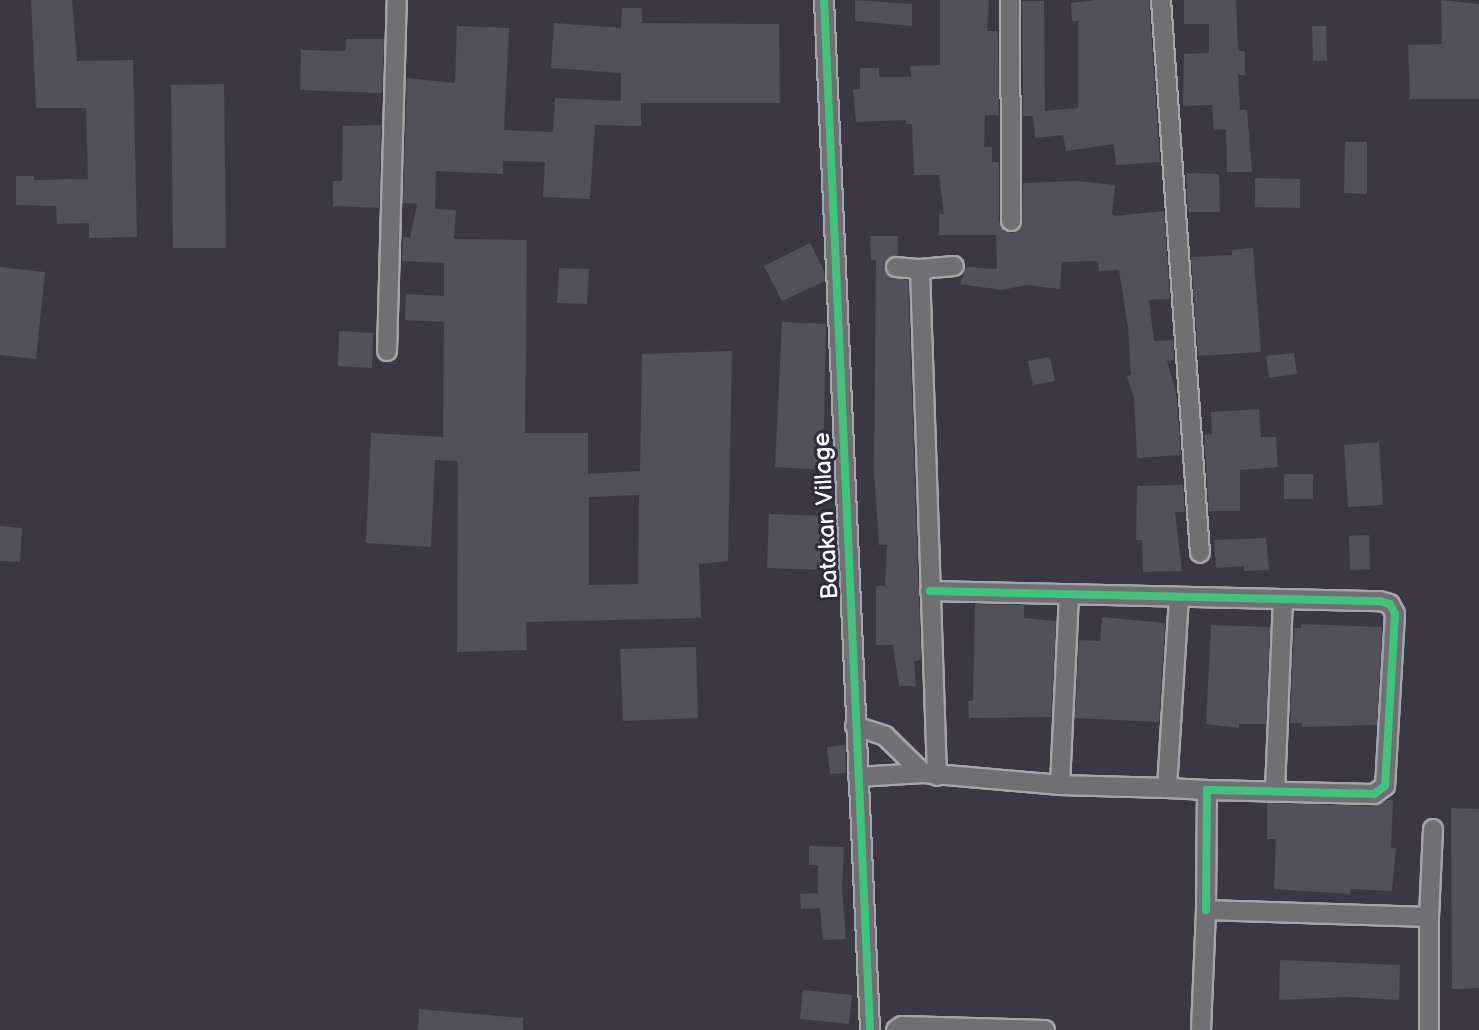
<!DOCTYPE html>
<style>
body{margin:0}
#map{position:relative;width:1479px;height:1030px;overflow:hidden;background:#3b3844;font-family:"Balsamiq Sans",sans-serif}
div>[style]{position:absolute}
.building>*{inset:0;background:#52505b}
.roads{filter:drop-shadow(2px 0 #a7a5ab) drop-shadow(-2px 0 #a7a5ab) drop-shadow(0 2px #a7a5ab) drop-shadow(0 -2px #a7a5ab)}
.minor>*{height:18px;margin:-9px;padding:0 9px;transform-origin:9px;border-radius:9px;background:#706f74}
.cycleway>*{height:8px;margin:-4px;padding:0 4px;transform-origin:4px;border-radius:4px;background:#40c37c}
span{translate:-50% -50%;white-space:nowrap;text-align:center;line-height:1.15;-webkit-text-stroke:6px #2f2a3d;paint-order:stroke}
.street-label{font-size:24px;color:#fff}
</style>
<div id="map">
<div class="building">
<div style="clip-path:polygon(31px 0,72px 0,77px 61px,133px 60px,137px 237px,89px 238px,89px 223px,57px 224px,56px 206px,16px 205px,16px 176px,34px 176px,34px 180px,88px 179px,86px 108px,36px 108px)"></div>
<div style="clip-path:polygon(855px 0,912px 4px,912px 26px,855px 21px)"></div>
<div style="clip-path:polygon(940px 0,989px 0,987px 31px,998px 31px,999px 115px,985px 115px,984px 147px,992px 147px,992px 162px,999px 162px,999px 221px,1004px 231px,1012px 233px,1022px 226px,1023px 183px,1077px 181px,1115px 185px,1112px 214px,1115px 216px,1164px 211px,1170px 299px,1149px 300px,1154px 341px,1173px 340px,1174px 360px,1167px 361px,1176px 391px,1181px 455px,1137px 458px,1134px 398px,1127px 376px,1131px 375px,1128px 328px,1119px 270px,1099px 271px,1098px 261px,1062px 262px,1060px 289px,1027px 285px,1002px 290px,960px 284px,966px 267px,997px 269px,996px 235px,939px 235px,939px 214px,944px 214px,939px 175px,914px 175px,912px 124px,906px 124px,906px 120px,856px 122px,853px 90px,860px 89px,860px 68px,879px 68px,879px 77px,911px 77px,910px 66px,940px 65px)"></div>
<div style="clip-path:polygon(1096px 0,1149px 0,1160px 162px,1116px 165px,1114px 144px,1066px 151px,1063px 135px,1035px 138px,1033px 116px,1023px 116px,1022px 1px,1044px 1px,1045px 111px,1078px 108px,1078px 21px,1072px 21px,1071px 3px)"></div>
<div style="clip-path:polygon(1184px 0,1236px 0,1238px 51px,1245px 51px,1245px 75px,1238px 75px,1240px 110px,1247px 110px,1252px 172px,1227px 172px,1226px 129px,1214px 130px,1212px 105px,1183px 106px,1184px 54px,1209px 53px,1209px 24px,1184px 24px)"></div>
<div style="clip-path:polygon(1441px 0,1479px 4px,1479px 99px,1410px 99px,1408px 45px,1442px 44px)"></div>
<div style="clip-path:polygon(evenodd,622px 8px,642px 8px,642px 23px,779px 24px,780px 103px,641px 103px,641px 126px,595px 125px,590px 199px,543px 197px,545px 162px,503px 161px,503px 174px,436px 171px,435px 209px,456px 210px,454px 239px,527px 240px,525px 433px,588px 433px,588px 474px,640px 471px,642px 354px,732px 351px,728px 561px,699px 564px,701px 618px,526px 622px,527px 650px,457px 652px,458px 461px,435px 460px,431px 547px,366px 543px,371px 433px,443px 437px,444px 322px,405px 320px,406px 294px,444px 296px,444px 263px,402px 261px,403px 237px,410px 238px,417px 204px,403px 203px,407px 78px,455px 83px,457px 26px,509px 28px,504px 130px,553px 132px,555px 98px,621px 101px,621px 73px,551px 68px,554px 23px,621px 28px,622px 8px,639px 495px,638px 584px,589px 585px,589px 497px,639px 495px)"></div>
<div style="clip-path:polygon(1312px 26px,1326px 26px,1327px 61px,1313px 61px)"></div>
<div style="clip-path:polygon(346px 39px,384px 39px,382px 93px,300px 90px,301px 50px,346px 51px)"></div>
<div style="clip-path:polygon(224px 84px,226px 248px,173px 248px,171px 85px)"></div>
<div style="clip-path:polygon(381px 125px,379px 208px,333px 206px,333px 181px,342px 181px,343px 126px)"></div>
<div style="clip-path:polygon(1345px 142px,1367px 142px,1367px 194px,1344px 193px)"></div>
<div style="clip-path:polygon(1186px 173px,1219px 174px,1220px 212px,1188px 212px)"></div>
<div style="clip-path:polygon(1255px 178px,1300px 179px,1300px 208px,1255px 207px)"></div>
<div style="clip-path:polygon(870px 236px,898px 236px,898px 255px,887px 260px,885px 271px,890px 277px,908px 280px,921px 660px,914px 661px,916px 686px,899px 686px,893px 645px,876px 645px,876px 586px,885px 586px,887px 545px,879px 545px,874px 471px,876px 260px,871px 260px)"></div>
<div style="clip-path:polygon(810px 243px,824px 271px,825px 281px,782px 301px,764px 266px)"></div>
<div style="clip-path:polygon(1253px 248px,1261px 352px,1198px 356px,1191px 257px,1232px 255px,1232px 250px)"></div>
<div style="clip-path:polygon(0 267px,45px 272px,36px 359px,0 355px)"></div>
<div style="clip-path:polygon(559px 268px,589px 269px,587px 304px,557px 303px)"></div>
<div style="clip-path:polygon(782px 322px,826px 324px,823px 470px,775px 467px)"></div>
<div style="clip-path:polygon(339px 331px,373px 333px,372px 368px,338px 366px)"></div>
<div style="clip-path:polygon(1294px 353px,1297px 374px,1269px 378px,1266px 356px)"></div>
<div style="clip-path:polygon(1050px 357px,1055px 381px,1033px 385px,1028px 361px)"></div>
<div style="clip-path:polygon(1259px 409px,1261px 437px,1276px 437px,1278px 467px,1240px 470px,1240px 511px,1209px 511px,1204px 435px,1212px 434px,1211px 412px)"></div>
<div style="clip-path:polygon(1379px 442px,1383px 505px,1348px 507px,1344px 445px)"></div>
<div style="clip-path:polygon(1284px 474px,1313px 474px,1313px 499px,1284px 499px)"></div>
<div style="clip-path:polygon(1183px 485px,1185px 512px,1175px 512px,1182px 571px,1143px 572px,1142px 540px,1136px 540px,1137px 486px)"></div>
<div style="clip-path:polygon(769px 514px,827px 516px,825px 570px,767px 568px)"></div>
<div style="clip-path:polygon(0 526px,22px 528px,20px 562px,0 561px)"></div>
<div style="clip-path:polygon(1369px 535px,1370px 569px,1350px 570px,1349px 536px)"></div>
<div style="clip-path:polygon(1266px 538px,1269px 570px,1244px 571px,1244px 566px,1216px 568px,1214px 540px)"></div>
<div style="clip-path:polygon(975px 604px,1024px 605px,1024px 618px,1056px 621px,1051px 717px,969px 718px,968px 701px,973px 701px)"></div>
<div style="clip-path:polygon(1102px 617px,1165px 623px,1159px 722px,1075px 718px,1079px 640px,1100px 641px)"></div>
<div style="clip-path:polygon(1301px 624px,1382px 627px,1377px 725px,1302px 727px,1302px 723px,1290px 723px,1294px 628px,1301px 628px)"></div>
<div style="clip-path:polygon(1211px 625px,1270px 627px,1266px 724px,1239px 724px,1239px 728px,1206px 724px)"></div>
<div style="clip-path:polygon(696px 647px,698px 718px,623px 721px,620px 649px)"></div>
<div style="clip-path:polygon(845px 745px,846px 773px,830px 774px,827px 747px)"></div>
<div style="clip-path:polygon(1387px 800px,1393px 800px,1391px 848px,1396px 848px,1392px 891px,1351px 889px,1350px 894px,1274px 889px,1276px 839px,1267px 839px,1267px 803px,1374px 806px)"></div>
<div style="clip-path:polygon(1451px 808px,1479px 809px,1479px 988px,1452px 989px)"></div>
<div style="clip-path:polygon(809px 846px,844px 847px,842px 888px,846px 939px,823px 940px,820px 908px,801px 909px,800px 894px,818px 893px,818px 865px,809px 865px)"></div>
<div style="clip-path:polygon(1280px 960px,1400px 965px,1399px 1000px,1348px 997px,1279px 1000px)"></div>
<div style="clip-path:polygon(803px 990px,852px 995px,849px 1024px,800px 1019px)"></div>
<div style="clip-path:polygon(419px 1009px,523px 1018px,523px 1030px,418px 1030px)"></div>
</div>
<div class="roads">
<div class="minor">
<div style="left:824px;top:0;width:1031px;rotate:87.44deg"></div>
<div style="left:1010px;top:0;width:221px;rotate:89.7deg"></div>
<div style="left:1161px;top:0;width:554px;rotate:85.97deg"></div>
<div style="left:896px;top:267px;width:24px;rotate:5deg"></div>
<div style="left:387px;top:351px;width:351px;rotate:-88.4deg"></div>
<div style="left:930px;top:591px;width:450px;rotate:1.3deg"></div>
<div style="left:1380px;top:601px;width:10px;rotate:17deg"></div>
<div style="left:1390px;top:604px;width:11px;rotate:63deg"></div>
<div style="left:1395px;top:614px;width:172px;rotate:93.3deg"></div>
<div style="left:1385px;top:786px;width:14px;rotate:144deg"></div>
<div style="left:1374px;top:794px;width:167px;rotate:-178.6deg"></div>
<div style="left:1207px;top:790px;width:120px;rotate:90.5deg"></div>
<div style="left:1179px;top:597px;width:191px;rotate:93.6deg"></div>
<div style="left:1167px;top:788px;width:40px;rotate:2.9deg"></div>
<div style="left:855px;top:726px;width:32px;rotate:18deg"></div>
<div style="left:885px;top:736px;width:53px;rotate:44.2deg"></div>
<div style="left:937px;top:776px;width:507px;rotate:-91.92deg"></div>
<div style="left:920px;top:269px;width:34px;rotate:-5deg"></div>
<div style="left:858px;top:777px;width:65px;rotate:-3.5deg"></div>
<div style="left:923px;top:773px;width:138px;rotate:5deg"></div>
<div style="left:1060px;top:785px;width:107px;rotate:1.6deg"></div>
<div style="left:1060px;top:785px;width:191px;rotate:-87.3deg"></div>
<div style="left:1275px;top:790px;width:189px;rotate:-87.6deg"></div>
<div style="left:1429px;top:917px;width:88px;rotate:-87.4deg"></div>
<div style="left:896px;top:1030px;width:7px;rotate:-34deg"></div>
<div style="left:902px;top:1026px;width:143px;rotate:1.6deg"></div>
<div style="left:1201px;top:1030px;width:120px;rotate:-87.6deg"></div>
<div style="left:1206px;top:910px;width:223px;rotate:1.8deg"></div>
<div style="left:1429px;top:917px;width:113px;rotate:90deg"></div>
</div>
</div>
<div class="cycleway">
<div style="left:824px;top:0;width:1031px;rotate:87.44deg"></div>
<div style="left:930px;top:591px;width:450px;rotate:1.3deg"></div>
<div style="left:1380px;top:601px;width:10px;rotate:17deg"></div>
<div style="left:1390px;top:604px;width:11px;rotate:63deg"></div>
<div style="left:1395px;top:614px;width:172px;rotate:93.3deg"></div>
<div style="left:1385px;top:786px;width:14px;rotate:144deg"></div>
<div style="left:1374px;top:794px;width:167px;rotate:-178.6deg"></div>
<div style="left:1207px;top:790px;width:120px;rotate:90.5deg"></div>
</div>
<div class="street-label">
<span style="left:826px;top:516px;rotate:-93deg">Batakan Village</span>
</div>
</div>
